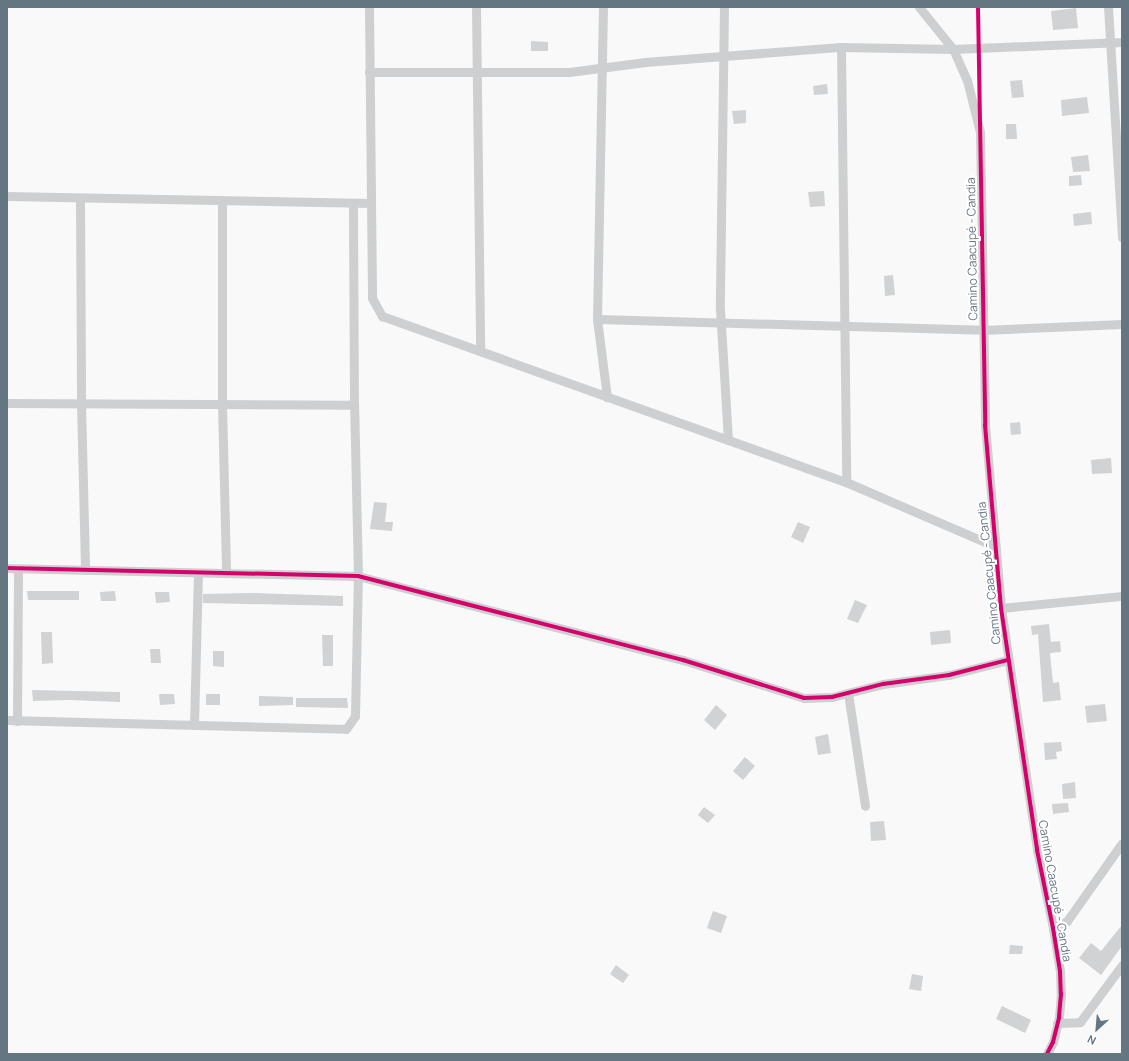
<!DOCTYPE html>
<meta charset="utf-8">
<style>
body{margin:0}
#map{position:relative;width:1129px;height:1061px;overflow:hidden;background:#f9f9f9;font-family:Manrope,sans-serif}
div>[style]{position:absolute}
.building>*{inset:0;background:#d0d2d3}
.minor>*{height:9px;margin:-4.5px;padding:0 4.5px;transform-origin:4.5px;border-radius:4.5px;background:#cecfd0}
.cycleway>*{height:4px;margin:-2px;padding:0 2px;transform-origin:2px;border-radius:2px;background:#d6006c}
span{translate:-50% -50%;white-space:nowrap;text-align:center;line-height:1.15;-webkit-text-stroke:4px #fff;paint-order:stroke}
.street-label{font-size:12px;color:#657683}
.frame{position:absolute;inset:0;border:8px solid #657683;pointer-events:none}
.north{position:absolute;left:1077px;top:1009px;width:40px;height:40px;-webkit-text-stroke:3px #fff;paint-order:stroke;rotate:206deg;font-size:11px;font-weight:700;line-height:16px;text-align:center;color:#657683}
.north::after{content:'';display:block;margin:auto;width:14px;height:18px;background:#657683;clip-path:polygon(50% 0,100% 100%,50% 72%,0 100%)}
</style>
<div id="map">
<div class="building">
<div style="clip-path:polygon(1076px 8px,1078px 28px,1053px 30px,1051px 11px)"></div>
<div style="clip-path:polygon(531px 41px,548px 42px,548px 51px,531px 51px)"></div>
<div style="clip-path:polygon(1022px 80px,1024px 97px,1012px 98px,1010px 81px)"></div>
<div style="clip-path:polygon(827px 84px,828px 94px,814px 95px,813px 86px)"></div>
<div style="clip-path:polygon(1087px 97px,1089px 113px,1062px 116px,1061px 100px)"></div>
<div style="clip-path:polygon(746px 110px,746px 123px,734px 124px,732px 111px)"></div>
<div style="clip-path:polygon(1006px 124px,1016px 124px,1017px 139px,1006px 139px)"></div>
<div style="clip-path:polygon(1088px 155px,1090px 171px,1073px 172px,1071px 157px)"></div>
<div style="clip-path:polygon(1081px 175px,1082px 185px,1069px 186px,1069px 176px)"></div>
<div style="clip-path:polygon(824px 191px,825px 206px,810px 207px,808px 192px)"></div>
<div style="clip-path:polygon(1091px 212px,1092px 224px,1074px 226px,1073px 214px)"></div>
<div style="clip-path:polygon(893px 275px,895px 295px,885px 296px,884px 276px)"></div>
<div style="clip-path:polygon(1020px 422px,1021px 434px,1011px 435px,1010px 423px)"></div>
<div style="clip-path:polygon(1111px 458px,1112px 473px,1092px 474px,1091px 460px)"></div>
<div style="clip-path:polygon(374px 502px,387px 503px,385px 522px,393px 522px,392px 531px,370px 529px)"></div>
<div style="clip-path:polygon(798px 522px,810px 527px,803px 543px,791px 537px)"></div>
<div style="clip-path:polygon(27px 591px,79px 591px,79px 600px,28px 600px)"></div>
<div style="clip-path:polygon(115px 591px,116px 601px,101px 601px,100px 592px)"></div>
<div style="clip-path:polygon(155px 592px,169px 592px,170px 602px,156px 603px)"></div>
<div style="clip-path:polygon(251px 593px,343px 596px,343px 606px,203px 603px,203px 594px)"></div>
<div style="clip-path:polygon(855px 600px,867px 605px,858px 623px,847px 619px)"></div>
<div style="clip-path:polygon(1049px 624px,1051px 642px,1060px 641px,1061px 652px,1050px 653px,1053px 683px,1059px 682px,1061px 700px,1043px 702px,1038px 634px,1032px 635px,1031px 626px)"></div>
<div style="clip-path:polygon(950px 630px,951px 643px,931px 645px,930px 632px)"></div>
<div style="clip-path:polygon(41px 632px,52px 632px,53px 663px,42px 664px)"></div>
<div style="clip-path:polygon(322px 635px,333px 635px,333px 666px,323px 666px)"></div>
<div style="clip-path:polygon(150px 649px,160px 649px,161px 663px,151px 663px)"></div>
<div style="clip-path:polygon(213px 651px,224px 651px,224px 667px,213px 666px)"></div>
<div style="clip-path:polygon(32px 690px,120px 692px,120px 702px,69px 700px,33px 701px)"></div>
<div style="clip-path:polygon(159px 694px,174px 694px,175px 704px,160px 705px)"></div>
<div style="clip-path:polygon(206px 694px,220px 694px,220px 705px,206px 705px)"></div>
<div style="clip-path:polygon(259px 696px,293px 697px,293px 705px,259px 706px)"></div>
<div style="clip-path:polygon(296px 698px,347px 698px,348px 708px,296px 707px)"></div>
<div style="clip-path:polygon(1105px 704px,1107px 721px,1087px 723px,1085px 706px)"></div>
<div style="clip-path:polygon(716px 705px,727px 715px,715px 730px,704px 720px)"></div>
<div style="clip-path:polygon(828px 734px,831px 753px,818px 755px,815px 737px)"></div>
<div style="clip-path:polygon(1061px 742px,1062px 751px,1056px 752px,1057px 759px,1045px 760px,1044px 743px)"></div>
<div style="clip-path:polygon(745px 757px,755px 766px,743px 780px,733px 771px)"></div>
<div style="clip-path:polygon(1075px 782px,1076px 798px,1063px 799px,1062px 784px)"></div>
<div style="clip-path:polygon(1068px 803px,1069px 812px,1053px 814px,1052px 804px)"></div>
<div style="clip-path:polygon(704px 807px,715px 815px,708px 823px,698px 815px)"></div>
<div style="clip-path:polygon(884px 821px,886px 840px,871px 841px,870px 822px)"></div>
<div style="clip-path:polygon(713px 911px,727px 916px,721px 933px,707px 928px)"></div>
<div style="clip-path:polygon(1122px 925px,1122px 946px,1101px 975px,1079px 958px,1091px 943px,1101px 951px)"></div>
<div style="clip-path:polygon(1010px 945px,1023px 946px,1022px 954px,1009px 954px)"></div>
<div style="clip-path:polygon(616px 965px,629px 975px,623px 983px,610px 974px)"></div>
<div style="clip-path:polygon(912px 974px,923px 976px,921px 991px,909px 989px)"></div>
<div style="clip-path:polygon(1002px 1006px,1031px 1020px,1025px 1033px,996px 1019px)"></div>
</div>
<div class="minor">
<div style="left:369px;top:7px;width:291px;rotate:89.4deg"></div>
<div style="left:372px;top:298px;width:21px;rotate:61deg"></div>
<div style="left:382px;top:316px;width:493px;rotate:19.7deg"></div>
<div style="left:846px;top:482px;width:163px;rotate:23.4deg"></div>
<div style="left:476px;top:7px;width:344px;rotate:89.3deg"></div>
<div style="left:603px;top:7px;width:312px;rotate:91.1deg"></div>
<div style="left:597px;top:319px;width:79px;rotate:82.7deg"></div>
<div style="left:724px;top:7px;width:302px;rotate:90.8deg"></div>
<div style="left:720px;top:309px;width:131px;rotate:86.5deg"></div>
<div style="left:919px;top:7px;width:54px;rotate:51deg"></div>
<div style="left:953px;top:49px;width:34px;rotate:66deg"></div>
<div style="left:967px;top:80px;width:54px;rotate:76deg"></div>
<div style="left:980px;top:132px;width:293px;rotate:89deg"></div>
<div style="left:985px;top:425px;width:184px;rotate:85deg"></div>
<div style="left:1001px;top:608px;width:245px;rotate:81.5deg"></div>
<div style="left:1037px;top:850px;width:80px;rotate:78.4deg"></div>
<div style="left:1053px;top:928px;width:44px;rotate:80.8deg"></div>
<div style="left:1060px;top:971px;width:23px;rotate:88deg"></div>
<div style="left:1061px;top:994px;width:24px;rotate:95deg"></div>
<div style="left:1059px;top:1018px;width:25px;rotate:104deg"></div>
<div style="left:1053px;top:1042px;width:13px;rotate:117deg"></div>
<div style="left:1108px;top:7px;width:231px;rotate:86.5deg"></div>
<div style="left:841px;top:47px;width:435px;rotate:89.3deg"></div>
<div style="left:369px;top:72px;width:200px"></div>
<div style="left:569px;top:72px;width:77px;rotate:-7.5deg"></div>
<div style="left:645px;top:62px;width:197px;rotate:-4.4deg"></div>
<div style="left:841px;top:47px;width:112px;rotate:1deg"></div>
<div style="left:953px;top:49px;width:169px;rotate:-2.4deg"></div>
<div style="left:7px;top:196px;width:364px;rotate:1.1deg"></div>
<div style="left:80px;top:198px;width:205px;rotate:89.7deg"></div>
<div style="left:81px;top:403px;width:167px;rotate:88.6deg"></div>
<div style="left:222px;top:201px;width:203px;rotate:90deg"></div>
<div style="left:222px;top:404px;width:169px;rotate:88.6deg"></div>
<div style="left:597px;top:319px;width:386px;rotate:1.6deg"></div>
<div style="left:983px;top:330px;width:139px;rotate:-2.5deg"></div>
<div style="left:7px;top:403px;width:347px;rotate:0.3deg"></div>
<div style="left:7px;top:568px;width:351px;rotate:1.3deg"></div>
<div style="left:358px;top:576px;width:336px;rotate:14.5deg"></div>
<div style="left:683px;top:660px;width:127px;rotate:17.4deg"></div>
<div style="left:804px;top:698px;width:28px;rotate:-2deg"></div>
<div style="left:832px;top:697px;width:53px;rotate:-14.3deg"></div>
<div style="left:883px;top:684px;width:67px;rotate:-7.8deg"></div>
<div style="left:949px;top:675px;width:61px;rotate:-14.3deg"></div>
<div style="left:1001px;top:608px;width:122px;rotate:-5.7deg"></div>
<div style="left:848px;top:693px;width:114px;rotate:81.4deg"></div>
<div style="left:7px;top:720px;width:339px;rotate:1.5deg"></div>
<div style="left:346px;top:729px;width:16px;rotate:-55deg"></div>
<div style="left:355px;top:716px;width:140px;rotate:-88.8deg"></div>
<div style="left:358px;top:576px;width:171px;rotate:-91.3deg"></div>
<div style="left:354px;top:405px;width:202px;rotate:-90.3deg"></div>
<div style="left:17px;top:721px;width:152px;rotate:-89.6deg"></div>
<div style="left:194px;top:725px;width:152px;rotate:-88.5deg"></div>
<div style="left:1053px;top:928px;width:16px;rotate:-27deg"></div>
<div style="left:1067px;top:921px;width:95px;rotate:-54.8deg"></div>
<div style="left:1057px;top:1023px;width:23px;rotate:-2deg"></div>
<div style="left:1080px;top:1022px;width:71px;rotate:-53.6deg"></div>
</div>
<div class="cycleway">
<div style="left:978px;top:7px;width:418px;rotate:89deg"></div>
<div style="left:985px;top:425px;width:184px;rotate:85deg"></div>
<div style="left:1001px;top:608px;width:245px;rotate:81.5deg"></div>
<div style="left:1037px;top:850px;width:80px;rotate:78.4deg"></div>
<div style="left:1053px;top:928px;width:44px;rotate:80.8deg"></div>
<div style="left:1060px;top:971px;width:23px;rotate:88deg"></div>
<div style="left:1061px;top:994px;width:24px;rotate:95deg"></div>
<div style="left:1059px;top:1018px;width:25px;rotate:104deg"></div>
<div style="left:1053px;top:1042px;width:13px;rotate:117deg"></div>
<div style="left:7px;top:568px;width:351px;rotate:1.3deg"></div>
<div style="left:358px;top:576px;width:336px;rotate:14.5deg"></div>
<div style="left:683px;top:660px;width:127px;rotate:17.4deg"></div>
<div style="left:804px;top:698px;width:28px;rotate:-2deg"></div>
<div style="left:832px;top:697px;width:53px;rotate:-14.3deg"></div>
<div style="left:883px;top:684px;width:67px;rotate:-7.8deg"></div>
<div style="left:949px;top:675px;width:61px;rotate:-14.3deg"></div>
</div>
<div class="street-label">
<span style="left:972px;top:249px;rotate:-91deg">Camino Caacupé - Candia</span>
<span style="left:989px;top:573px;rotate:-96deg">Camino Caacupé - Candia</span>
<span style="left:1055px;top:891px;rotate:80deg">Camino Caacupé - Candia</span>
</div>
<div class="frame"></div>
<div class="north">N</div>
</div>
